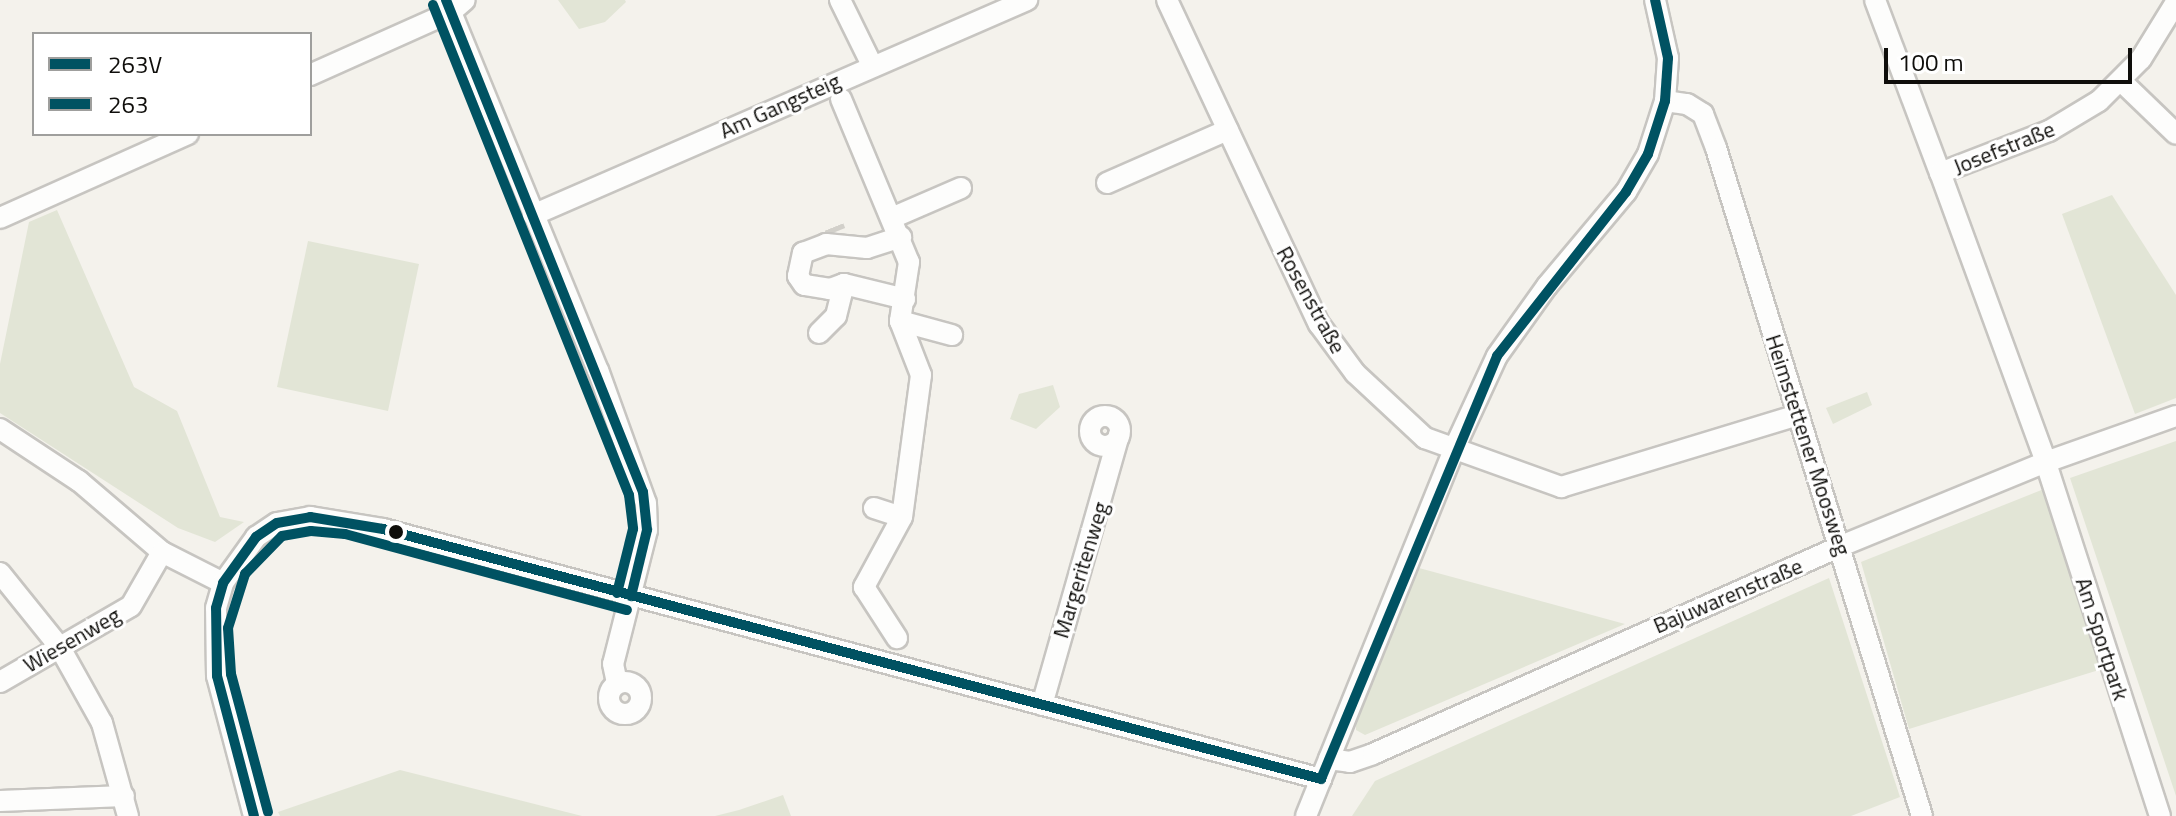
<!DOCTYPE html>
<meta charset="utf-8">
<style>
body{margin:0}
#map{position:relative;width:2176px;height:816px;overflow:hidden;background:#f4f2ec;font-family:"Titillium Web",sans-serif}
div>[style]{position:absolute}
.green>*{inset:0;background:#e2e5d6}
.minor-tunnel>*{height:20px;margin-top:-10px;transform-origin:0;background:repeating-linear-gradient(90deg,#d2d0ca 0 20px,transparent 0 30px)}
.roads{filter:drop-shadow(2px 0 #c7c5c1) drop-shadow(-2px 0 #c7c5c1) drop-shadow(0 2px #c7c5c1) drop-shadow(0 -2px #c7c5c1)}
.minor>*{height:20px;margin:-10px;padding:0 10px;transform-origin:10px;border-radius:10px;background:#fdfdfc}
.minor>.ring{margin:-10px;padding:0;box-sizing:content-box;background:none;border:20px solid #fdfdfc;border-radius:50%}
.bus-1>*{height:10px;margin:-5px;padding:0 5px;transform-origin:5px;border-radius:5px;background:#005262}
.bus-2>*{height:10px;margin:-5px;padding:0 5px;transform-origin:5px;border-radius:5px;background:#005262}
.dots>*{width:22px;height:22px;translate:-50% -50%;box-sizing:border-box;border:4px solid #fff;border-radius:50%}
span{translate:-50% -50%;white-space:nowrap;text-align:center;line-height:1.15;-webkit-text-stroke:6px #fff;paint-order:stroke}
.street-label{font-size:22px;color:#0f0e0b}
.legend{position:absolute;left:32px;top:32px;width:280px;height:104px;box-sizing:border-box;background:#fff;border:2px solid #9f9f9d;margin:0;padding:10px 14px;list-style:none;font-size:24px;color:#0f0e0b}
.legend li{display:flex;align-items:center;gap:16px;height:40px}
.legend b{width:40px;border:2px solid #9f9f9d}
.scale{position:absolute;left:1884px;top:48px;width:248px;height:36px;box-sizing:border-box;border:4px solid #0f0e0b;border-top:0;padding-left:10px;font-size:24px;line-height:28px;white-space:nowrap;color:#0f0e0b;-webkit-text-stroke:6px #fff;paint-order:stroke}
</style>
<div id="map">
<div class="green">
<div style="clip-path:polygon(558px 0,625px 0,626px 2px,605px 22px,579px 29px)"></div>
<div style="clip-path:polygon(2112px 195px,2176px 295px,2176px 398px,2135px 414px,2062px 214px)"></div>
<div style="clip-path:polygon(57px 210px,134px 387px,177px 411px,220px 517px,244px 522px,215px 542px,178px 528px,0 413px,0 364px,29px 222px)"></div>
<div style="clip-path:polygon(308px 241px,419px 264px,388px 411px,277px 387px)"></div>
<div style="clip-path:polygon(1053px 385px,1060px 407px,1036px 429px,1010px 419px,1019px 394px)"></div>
<div style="clip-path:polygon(1867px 392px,1872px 405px,1833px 424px,1826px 408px)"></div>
<div style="clip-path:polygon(2176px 441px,2176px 796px,2070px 478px)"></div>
<div style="clip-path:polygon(2044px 489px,2102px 669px,1909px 729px,1861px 562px)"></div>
<div style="clip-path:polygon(1419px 568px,1625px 624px,1365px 735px,1356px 730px,1356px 713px)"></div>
<div style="clip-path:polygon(1829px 578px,1900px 797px,1851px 816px,1352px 816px,1375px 781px)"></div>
<div style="clip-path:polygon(400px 770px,582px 816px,280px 816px,278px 812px)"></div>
<div style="clip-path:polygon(783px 795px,791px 816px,715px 816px,739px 810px)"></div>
</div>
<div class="minor-tunnel">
<div style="left:834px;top:227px;width:5px;rotate:68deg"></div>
</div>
<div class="roads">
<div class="minor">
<div style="left:446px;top:0;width:400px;rotate:67.7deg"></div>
<div style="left:598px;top:370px;width:141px;rotate:70.2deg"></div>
<div style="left:646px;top:503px;width:27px;rotate:88deg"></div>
<div style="left:647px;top:530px;width:138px;rotate:104.2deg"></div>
<div style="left:613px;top:664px;width:19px;rotate:78deg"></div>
<div style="left:840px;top:0;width:72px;rotate:63.8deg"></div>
<div style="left:1167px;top:0;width:358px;rotate:64.9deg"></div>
<div style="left:1319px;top:324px;width:61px;rotate:53.7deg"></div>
<div style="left:1355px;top:373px;width:96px;rotate:42.9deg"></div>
<div style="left:1425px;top:438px;width:145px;rotate:19.8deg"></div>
<div style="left:1561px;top:487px;width:248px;rotate:-16.9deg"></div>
<div style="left:1875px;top:0;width:185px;rotate:69.4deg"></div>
<div style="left:310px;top:75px;width:154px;rotate:-24.1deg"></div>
<div style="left:451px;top:12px;width:18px;rotate:-41deg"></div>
<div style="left:2121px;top:81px;width:76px;rotate:43.9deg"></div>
<div style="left:841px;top:99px;width:177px;rotate:67.4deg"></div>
<div style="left:909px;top:262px;width:60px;rotate:98.7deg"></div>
<div style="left:900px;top:321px;width:58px;rotate:68.7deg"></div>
<div style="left:921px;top:375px;width:143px;rotate:97.6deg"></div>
<div style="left:902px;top:517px;width:80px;rotate:118.5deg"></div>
<div style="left:864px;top:587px;width:61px;rotate:57.1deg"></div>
<div style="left:1665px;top:101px;width:22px;rotate:8deg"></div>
<div style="left:1687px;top:104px;width:19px;rotate:32deg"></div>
<div style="left:1703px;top:114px;width:36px;rotate:69deg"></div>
<div style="left:1716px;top:148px;width:699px;rotate:72.86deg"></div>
<div style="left:1107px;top:183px;width:132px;rotate:-23.7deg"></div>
<div style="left:533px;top:215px;width:539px;rotate:-23.52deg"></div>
<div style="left:894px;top:217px;width:73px;rotate:-23.4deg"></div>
<div style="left:0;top:218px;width:206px;rotate:-24.1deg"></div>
<div style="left:844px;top:284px;width:15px;rotate:160deg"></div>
<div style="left:830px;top:289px;width:26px;rotate:-171deg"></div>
<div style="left:804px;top:285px;width:11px;rotate:-124deg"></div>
<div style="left:798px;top:276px;width:24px;rotate:-78deg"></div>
<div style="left:803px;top:253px;width:25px;rotate:-21deg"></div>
<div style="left:826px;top:244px;width:41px;rotate:5.6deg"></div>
<div style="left:867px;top:248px;width:36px;rotate:-18deg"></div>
<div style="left:900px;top:321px;width:54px;rotate:15.1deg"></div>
<div style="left:819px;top:333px;width:24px;rotate:-45deg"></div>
<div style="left:836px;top:316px;width:33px;rotate:-76deg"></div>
<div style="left:844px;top:284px;width:63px;rotate:13.8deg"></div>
<div class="ring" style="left:1090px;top:416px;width:10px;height:10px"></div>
<div style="left:0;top:429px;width:95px;rotate:33.4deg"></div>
<div style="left:79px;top:481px;width:109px;rotate:40.5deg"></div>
<div style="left:162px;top:552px;width:68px;rotate:26.9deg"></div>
<div style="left:874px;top:508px;width:29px;rotate:18deg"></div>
<div style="left:0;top:573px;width:94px;rotate:51.1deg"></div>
<div style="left:59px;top:646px;width:88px;rotate:60.8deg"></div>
<div style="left:102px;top:723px;width:97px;rotate:74.4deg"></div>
<div class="ring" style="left:609px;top:682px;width:12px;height:12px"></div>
<div style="left:0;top:682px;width:151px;rotate:-30.1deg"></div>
<div style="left:131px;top:606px;width:62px;rotate:-60.1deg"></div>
<div style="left:1042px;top:705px;width:281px;rotate:-74.1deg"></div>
<div style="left:1329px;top:759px;width:21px;rotate:8deg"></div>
<div style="left:1350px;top:762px;width:24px;rotate:-19deg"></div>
<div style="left:1373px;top:754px;width:512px;rotate:-23.96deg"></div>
<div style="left:1841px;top:546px;width:222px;rotate:-22.3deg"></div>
<div style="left:2046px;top:462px;width:138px;rotate:-19.5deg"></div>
<div style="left:0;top:801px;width:124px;rotate:-2.3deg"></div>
<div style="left:254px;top:816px;width:145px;rotate:-104.8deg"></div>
<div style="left:217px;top:676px;width:68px;rotate:-90.8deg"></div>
<div style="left:216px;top:608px;width:26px;rotate:-74deg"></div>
<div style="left:223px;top:583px;width:57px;rotate:-54.3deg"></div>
<div style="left:256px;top:537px;width:25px;rotate:-34deg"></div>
<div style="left:277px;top:523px;width:34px;rotate:-10deg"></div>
<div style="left:310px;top:517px;width:74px;rotate:9.3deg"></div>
<div style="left:383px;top:529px;width:971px;rotate:14.92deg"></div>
<div style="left:1306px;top:816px;width:396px;rotate:-68deg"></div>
<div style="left:1454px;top:449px;width:102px;rotate:-65.2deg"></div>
<div style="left:1497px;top:356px;width:86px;rotate:-54.5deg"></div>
<div style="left:1547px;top:286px;width:123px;rotate:-50deg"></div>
<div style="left:1626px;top:192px;width:44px;rotate:-59.9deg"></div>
<div style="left:1648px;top:154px;width:56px;rotate:-72.2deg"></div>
<div style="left:1665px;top:101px;width:43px;rotate:-86deg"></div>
<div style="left:1668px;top:58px;width:59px;rotate:-102.6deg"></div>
<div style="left:2160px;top:816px;width:372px;rotate:-107.9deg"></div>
<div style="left:2046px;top:462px;width:308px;rotate:-110.1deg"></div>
<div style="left:1940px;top:173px;width:117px;rotate:-21.1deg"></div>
<div style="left:2049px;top:131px;width:58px;rotate:-31deg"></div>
<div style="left:2099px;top:101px;width:59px;rotate:-45deg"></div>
<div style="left:2141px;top:59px;width:67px;rotate:-58.4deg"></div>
</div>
</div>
<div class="bus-1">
<div style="left:446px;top:0;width:530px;rotate:68.18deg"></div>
<div style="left:643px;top:492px;width:38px;rotate:84deg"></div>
<div style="left:647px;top:530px;width:68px;rotate:103.6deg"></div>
<div style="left:1321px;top:779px;width:458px;rotate:-67.4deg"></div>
<div style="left:1497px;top:356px;width:209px;rotate:-51.8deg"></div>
<div style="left:1626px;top:192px;width:44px;rotate:-59.9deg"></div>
<div style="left:1648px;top:154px;width:56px;rotate:-72.2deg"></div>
<div style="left:1665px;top:101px;width:43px;rotate:-86deg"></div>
<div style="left:1668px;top:58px;width:59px;rotate:-102.6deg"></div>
<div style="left:254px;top:816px;width:145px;rotate:-104.8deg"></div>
<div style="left:217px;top:676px;width:68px;rotate:-90.8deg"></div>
<div style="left:216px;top:608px;width:26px;rotate:-74deg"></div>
<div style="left:223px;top:583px;width:57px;rotate:-54.3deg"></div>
<div style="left:256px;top:537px;width:25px;rotate:-34deg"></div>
<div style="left:277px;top:523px;width:34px;rotate:-10deg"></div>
<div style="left:310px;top:517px;width:74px;rotate:9.3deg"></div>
<div style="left:383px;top:529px;width:971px;rotate:14.92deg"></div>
</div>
<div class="bus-2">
<div style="left:433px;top:5px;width:528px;rotate:68.2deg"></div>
<div style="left:629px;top:495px;width:34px;rotate:83deg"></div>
<div style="left:633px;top:529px;width:66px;rotate:104deg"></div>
<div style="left:268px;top:812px;width:143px;rotate:-105deg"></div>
<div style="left:231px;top:674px;width:46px;rotate:-93.7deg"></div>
<div style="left:228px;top:628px;width:57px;rotate:-72.5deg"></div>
<div style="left:245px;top:574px;width:53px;rotate:-45.8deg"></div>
<div style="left:282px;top:536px;width:29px;rotate:-10deg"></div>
<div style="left:311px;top:531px;width:34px;rotate:5deg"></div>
<div style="left:345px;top:534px;width:292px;rotate:15.1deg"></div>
</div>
<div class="dots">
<div style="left:396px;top:532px;background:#0f0e0b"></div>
</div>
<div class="street-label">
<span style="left:780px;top:106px;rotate:-24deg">Am Gangsteig</span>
<span style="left:2004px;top:148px;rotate:-22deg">Josefstraße</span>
<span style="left:1311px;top:300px;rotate:61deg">Rosenstraße</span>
<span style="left:1808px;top:445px;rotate:72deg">Heimstettener Moosweg</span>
<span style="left:1081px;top:570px;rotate:-73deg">Margeritenweg</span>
<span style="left:1728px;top:596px;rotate:-23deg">Bajuwarenstraße</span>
<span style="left:2102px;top:639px;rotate:72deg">Am Sportpark</span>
<span style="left:72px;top:640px;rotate:-30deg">Wiesenweg</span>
</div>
<ul class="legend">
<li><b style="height:10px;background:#005262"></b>263V</li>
<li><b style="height:10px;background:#005262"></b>263</li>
</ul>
<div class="scale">100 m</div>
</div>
